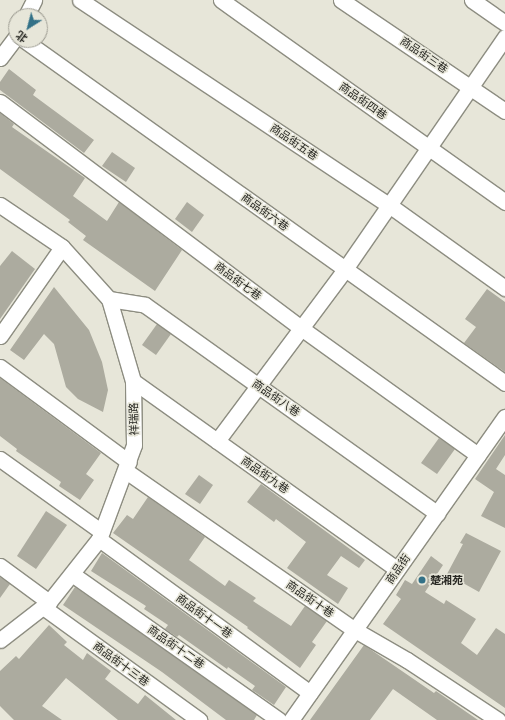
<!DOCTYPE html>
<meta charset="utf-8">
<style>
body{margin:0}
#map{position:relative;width:505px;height:720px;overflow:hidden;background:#e7e6d9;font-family:"Golos Text","Noto Sans SC",sans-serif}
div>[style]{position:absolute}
.building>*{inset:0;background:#acab9f}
.roads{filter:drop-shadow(1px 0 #8d8d81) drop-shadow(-1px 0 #8d8d81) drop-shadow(0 1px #8d8d81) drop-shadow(0 -1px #8d8d81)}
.minor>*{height:15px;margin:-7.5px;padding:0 7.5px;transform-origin:7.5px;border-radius:7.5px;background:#fff}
.dots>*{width:11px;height:11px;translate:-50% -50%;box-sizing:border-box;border:2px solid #e7e6d9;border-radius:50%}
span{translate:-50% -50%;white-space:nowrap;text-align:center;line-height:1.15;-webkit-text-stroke:3px #e7e6d9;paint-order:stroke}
.street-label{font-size:11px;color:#282823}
.poi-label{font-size:11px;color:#282823;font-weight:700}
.left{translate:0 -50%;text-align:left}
.north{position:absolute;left:8px;top:8px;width:40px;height:40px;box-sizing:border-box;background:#e7e6d9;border:1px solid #9b9a90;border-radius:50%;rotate:216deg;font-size:11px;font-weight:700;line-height:16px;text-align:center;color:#282823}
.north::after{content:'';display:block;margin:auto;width:14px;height:18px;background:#337187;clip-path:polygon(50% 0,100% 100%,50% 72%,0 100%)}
</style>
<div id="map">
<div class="building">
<div style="clip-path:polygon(9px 69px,36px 90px,33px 95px,94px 140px,84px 153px,0 90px,0 82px)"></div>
<div style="clip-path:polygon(0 113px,14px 124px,12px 127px,85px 178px,73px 196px,107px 221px,119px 202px,182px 250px,155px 291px,83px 240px,86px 236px,68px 222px,70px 220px,0 169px)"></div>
<div style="clip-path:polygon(112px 152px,135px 168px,126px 182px,102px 166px)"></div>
<div style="clip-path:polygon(187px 202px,204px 215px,192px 232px,175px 219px)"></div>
<div style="clip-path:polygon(12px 251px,35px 269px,0 319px,0 266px)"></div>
<div style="clip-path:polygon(54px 287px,89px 330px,102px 362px,108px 390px,103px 412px,78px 399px,66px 387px,54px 344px,44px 334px,24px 360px,10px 350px)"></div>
<div style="clip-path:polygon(487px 289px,505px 302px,505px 372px,464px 343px,476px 327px,465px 319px)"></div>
<div style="clip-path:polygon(157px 324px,171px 334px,156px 355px,142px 345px)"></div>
<div style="clip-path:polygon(0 378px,101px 453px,86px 474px,94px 480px,80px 500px,59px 486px,61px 482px,16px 451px,17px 449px,0 436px)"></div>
<div style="clip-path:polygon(505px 435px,505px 455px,496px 469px,505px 475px,505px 528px,481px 516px,494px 492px,475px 479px)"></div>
<div style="clip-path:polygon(439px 438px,455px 449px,437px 474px,421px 463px)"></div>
<div style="clip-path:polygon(199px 475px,213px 485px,200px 504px,185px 494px)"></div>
<div style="clip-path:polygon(261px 484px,365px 560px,359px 568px,341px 556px,327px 575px,348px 588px,338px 604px,287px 568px,306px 542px,276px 519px,274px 522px,247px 502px)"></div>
<div style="clip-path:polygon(148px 497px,205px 537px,189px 560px,225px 586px,229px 580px,256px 598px,253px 601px,291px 626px,305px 606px,327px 621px,312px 642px,316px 645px,300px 668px,247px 628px,248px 627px,113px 533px,127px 515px,133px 519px)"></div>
<div style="clip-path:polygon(46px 511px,67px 525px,36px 569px,17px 556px)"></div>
<div style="clip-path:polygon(466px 533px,501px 551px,479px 592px,447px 574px,463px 544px,460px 543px)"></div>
<div style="clip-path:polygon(102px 553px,286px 687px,274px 705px,252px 690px,255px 686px,228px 667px,227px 669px,179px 635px,177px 637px,165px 629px,168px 625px,144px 609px,146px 606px,91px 571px)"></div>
<div style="clip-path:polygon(431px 556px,443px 565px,425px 592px,444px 604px,446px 600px,476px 619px,461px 643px,477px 655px,496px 628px,505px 634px,505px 708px,383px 624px,401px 599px,396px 595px,405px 580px,412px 584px)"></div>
<div style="clip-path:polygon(0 577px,10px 584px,0 598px)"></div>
<div style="clip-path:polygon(75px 587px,257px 715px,254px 720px,226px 720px,162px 672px,63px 605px)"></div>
<div style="clip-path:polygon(49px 625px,67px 642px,64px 645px,83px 660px,87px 653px,111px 671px,105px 679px,138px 704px,145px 695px,176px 720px,118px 720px,66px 678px,42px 706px,62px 720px,14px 720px,0 706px,0 671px,16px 656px,19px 659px)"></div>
<div style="clip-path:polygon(364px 645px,434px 693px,436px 691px,478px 720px,437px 720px,393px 689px,370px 720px,310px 720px)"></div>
</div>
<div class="roads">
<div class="minor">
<div style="left:80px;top:0;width:371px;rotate:33.6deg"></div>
<div style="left:389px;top:205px;width:143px;rotate:35.6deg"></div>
<div style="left:221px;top:0;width:349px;rotate:35.4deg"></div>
<div style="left:341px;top:0;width:198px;rotate:34.1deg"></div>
<div style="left:472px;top:0;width:40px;rotate:34.9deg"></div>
<div style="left:26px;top:16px;width:18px;rotate:-63deg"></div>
<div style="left:24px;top:40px;width:591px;rotate:35.49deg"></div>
<div style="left:0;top:58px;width:26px;rotate:-53deg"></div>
<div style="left:0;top:102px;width:376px;rotate:36.9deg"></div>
<div style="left:301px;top:328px;width:218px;rotate:35.7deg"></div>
<div style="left:0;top:205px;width:75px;rotate:34.1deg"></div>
<div style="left:62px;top:247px;width:70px;rotate:47.9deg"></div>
<div style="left:109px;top:299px;width:85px;rotate:73.7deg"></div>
<div style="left:133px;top:381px;width:64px;rotate:89.1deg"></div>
<div style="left:134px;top:445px;width:100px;rotate:110.4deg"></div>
<div style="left:99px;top:539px;width:80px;rotate:128.4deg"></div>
<div style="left:49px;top:602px;width:62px;rotate:142.2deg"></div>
<div style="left:109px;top:299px;width:36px;rotate:9deg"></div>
<div style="left:145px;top:305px;width:359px;rotate:35.5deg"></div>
<div style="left:0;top:336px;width:108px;rotate:-55.1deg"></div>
<div style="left:0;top:367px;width:160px;rotate:36.4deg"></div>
<div style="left:133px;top:381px;width:324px;rotate:35.5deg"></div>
<div style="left:217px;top:441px;width:214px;rotate:-53.3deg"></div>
<div style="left:345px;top:269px;width:282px;rotate:-55.4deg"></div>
<div style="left:0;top:459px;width:125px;rotate:35.6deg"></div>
<div style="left:126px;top:471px;width:279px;rotate:34.8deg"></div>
<div style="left:355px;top:630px;width:60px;rotate:30deg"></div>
<div style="left:407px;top:660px;width:109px;rotate:33.4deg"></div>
<div style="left:99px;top:539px;width:261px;rotate:36.1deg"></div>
<div style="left:0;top:566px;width:61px;rotate:36.3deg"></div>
<div style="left:72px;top:574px;width:253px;rotate:35.2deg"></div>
<div style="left:43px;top:607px;width:193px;rotate:35.9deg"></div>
<div style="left:291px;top:720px;width:371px;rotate:-54.8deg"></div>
</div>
</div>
<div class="dots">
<div style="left:422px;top:580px;background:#337187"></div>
</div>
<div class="street-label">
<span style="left:424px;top:55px;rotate:34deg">商品街三巷</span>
<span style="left:363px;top:101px;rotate:35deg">商品街四巷</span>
<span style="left:294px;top:142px;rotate:34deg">商品街五巷</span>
<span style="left:265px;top:212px;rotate:36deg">商品街六巷</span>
<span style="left:238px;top:281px;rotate:37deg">商品街七巷</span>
<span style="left:276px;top:398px;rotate:35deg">商品街八巷</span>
<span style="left:134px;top:419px;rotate:-91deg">祥瑞路</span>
<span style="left:265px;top:475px;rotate:35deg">商品街九巷</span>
<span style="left:398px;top:569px;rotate:-55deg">商品街</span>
<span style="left:310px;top:599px;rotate:35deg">商品街十巷</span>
<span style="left:204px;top:616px;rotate:36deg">商品街十一巷</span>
<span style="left:176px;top:647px;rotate:35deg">商品街十二巷</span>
<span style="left:121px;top:664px;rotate:36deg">商品街十三巷</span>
</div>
<div class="poi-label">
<span class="left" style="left:430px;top:580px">楚湘苑</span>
</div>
<div class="north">北</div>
</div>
